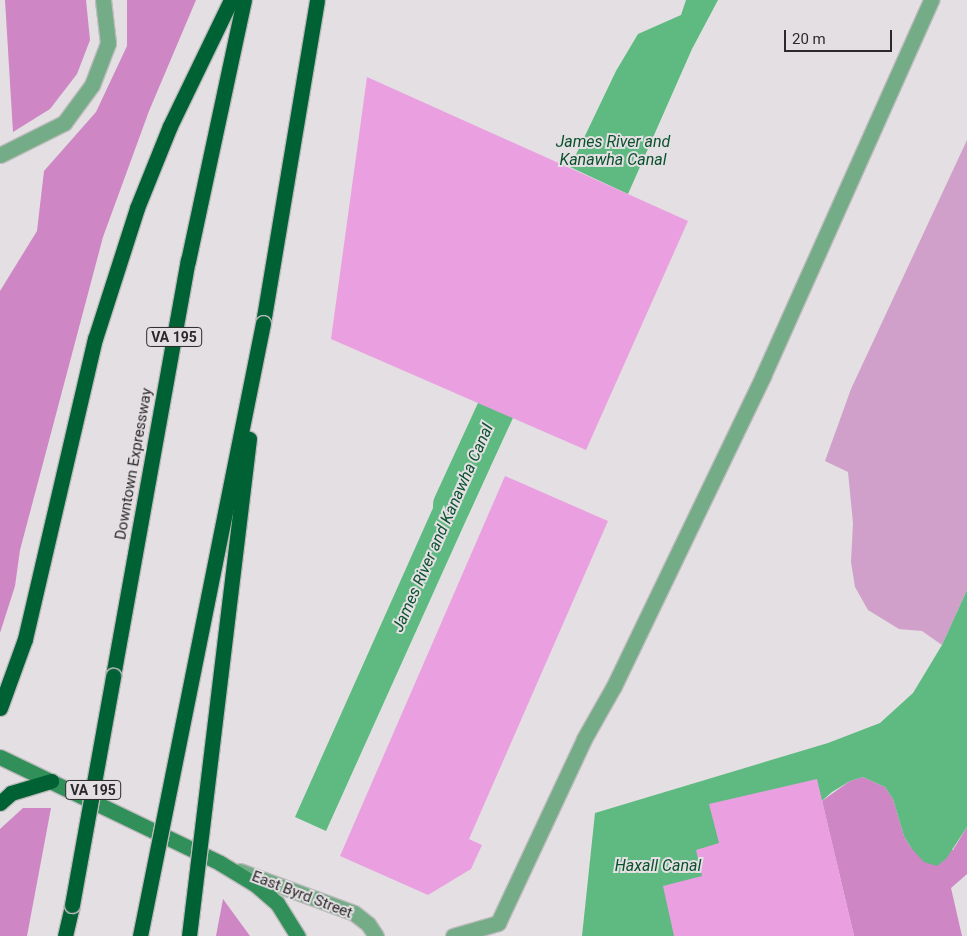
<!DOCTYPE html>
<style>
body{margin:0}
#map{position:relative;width:967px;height:936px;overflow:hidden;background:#e3dfe2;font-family:Roboto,sans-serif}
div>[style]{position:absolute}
.green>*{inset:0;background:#d09fca}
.forest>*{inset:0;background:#ce86c5}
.water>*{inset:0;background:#5fba81}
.canal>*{height:38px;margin:-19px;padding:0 19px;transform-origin:19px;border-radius:19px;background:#5fba81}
.building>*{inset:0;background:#eaa0e0}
.roads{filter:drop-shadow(1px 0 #bebbbd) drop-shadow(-1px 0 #bebbbd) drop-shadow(0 1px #bebbbd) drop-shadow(0 -1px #bebbbd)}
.street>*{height:15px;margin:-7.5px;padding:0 7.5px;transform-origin:7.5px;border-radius:7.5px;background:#73ac86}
.secondary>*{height:15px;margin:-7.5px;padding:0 7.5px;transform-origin:7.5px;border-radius:7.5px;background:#31905a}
.highway>*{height:15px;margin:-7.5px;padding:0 7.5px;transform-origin:7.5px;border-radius:7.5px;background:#006134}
.bridges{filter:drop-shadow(1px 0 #bebbbd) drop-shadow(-1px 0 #bebbbd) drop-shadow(0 1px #bebbbd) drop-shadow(0 -1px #bebbbd)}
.highway-bridge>*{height:15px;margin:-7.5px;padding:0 7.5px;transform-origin:7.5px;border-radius:7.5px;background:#006134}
span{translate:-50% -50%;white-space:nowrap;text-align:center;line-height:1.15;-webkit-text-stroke:4px #e3dfe2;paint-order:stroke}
.shield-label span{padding:1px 4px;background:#e3dfe2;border:1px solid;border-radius:4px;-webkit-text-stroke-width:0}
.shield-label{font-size:14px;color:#2b292b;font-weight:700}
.street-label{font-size:15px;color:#2b292b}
.water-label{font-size:16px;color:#0a512d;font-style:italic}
.scale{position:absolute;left:784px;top:30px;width:108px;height:22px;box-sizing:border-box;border:2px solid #2b292b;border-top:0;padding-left:6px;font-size:15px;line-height:18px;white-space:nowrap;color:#2b292b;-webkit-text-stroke:4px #e3dfe2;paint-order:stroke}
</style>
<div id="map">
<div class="green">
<div style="clip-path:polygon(967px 140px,967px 590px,942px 645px,922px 631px,899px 629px,868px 610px,855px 587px,851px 562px,853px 523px,848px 472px,825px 461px,851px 389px)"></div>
</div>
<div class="forest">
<div style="clip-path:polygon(5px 0,86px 0,90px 40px,77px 74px,50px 109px,13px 132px)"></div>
<div style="clip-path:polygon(127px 0,196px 0,149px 111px,103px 237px,20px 550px,15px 586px,0 633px,0 291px,37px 231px,44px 171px,96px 112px,127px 46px)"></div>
<div style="clip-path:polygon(863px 777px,885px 787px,893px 799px,904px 836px,912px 849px,953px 850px,967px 827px,967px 874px,951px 888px,962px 936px,854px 936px,822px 801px,850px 781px)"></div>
<div style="clip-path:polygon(23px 808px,51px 808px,27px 936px,0 936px,0 829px)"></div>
<div style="clip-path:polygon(223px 899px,250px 936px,216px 936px)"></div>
</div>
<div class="water">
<div style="clip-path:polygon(686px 0,718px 0,692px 49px,628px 194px,570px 167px,616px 71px,638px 34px,681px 15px)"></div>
<div style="clip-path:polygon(458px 452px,490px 467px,326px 831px,295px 817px)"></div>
<div style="clip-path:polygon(967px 590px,967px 827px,946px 859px,937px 866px,924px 862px,912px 849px,904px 836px,893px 799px,885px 787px,863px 777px,850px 781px,832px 792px,736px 876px,698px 936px,582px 936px,595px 813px,828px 743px,880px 723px,913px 693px,942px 645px)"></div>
</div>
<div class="canal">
<div style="left:452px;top:505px;width:155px;rotate:-65.3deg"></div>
</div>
<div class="building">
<div style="clip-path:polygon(367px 77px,688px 221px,586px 450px,331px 339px)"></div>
<div style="clip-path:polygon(505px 476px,608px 521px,469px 839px,482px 845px,471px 869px,428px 895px,340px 856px)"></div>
<div style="clip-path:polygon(817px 779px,854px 936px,674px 936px,663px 886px,702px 876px,696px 850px,719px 843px,709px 804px)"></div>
</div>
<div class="roads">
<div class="street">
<div style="left:0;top:155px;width:72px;rotate:-26.6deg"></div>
<div style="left:64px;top:123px;width:47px;rotate:-53.6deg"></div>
<div style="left:92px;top:85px;width:45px;rotate:-69.1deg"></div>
<div style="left:108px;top:43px;width:43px;rotate:-96.6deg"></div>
<div style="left:240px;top:871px;width:121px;rotate:20.2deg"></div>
<div style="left:354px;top:913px;width:18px;rotate:38deg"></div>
<div style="left:368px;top:924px;width:14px;rotate:56deg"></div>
<div style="left:453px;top:936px;width:47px;rotate:-16.1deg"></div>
<div style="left:498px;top:923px;width:203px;rotate:-64.9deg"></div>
<div style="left:584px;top:739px;width:61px;rotate:-60.5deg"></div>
<div style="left:614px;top:686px;width:344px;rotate:-64.3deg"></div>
<div style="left:763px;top:376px;width:412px;rotate:-65.9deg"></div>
</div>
<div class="secondary">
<div style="left:0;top:757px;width:244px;rotate:25.7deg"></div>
<div style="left:220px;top:863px;width:42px;rotate:31.4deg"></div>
<div style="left:256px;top:885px;width:28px;rotate:41deg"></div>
<div style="left:277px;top:903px;width:39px;rotate:58deg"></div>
</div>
<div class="highway">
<div style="left:263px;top:323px;width:327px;rotate:-80.5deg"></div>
<div style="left:113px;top:676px;width:422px;rotate:-79.8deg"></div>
<div style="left:188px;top:261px;width:267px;rotate:-77.9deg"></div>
<div style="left:0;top:708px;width:73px;rotate:-70.1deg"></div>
<div style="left:25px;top:639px;width:308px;rotate:-76.9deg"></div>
<div style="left:95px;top:339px;width:138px;rotate:-72.2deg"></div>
<div style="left:137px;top:208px;width:88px;rotate:-68.1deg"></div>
<div style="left:170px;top:126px;width:140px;rotate:-64.2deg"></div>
<div style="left:0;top:803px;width:15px;rotate:-42deg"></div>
<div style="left:11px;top:793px;width:42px;rotate:-16.7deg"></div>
<div style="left:65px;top:936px;width:32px;rotate:-77deg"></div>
</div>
</div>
<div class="bridges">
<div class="highway-bridge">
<div style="left:72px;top:905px;width:233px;rotate:-79.8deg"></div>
<div style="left:140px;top:936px;width:625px;rotate:-78.65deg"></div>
<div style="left:189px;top:936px;width:501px;rotate:-83.12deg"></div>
</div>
</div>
<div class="shield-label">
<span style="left:174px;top:337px">VA 195</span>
<span style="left:93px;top:790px">VA 195</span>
</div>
<div class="street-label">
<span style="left:134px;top:464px;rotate:-80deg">Downtown Expressway</span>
<span style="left:302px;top:895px;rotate:21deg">East Byrd Street</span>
</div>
<div class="water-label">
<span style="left:613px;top:151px">James River and<br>Kanawha Canal</span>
<span style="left:443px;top:528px;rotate:-66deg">James River and Kanawha Canal</span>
<span style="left:658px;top:866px">Haxall Canal</span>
</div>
<div class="scale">20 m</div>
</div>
